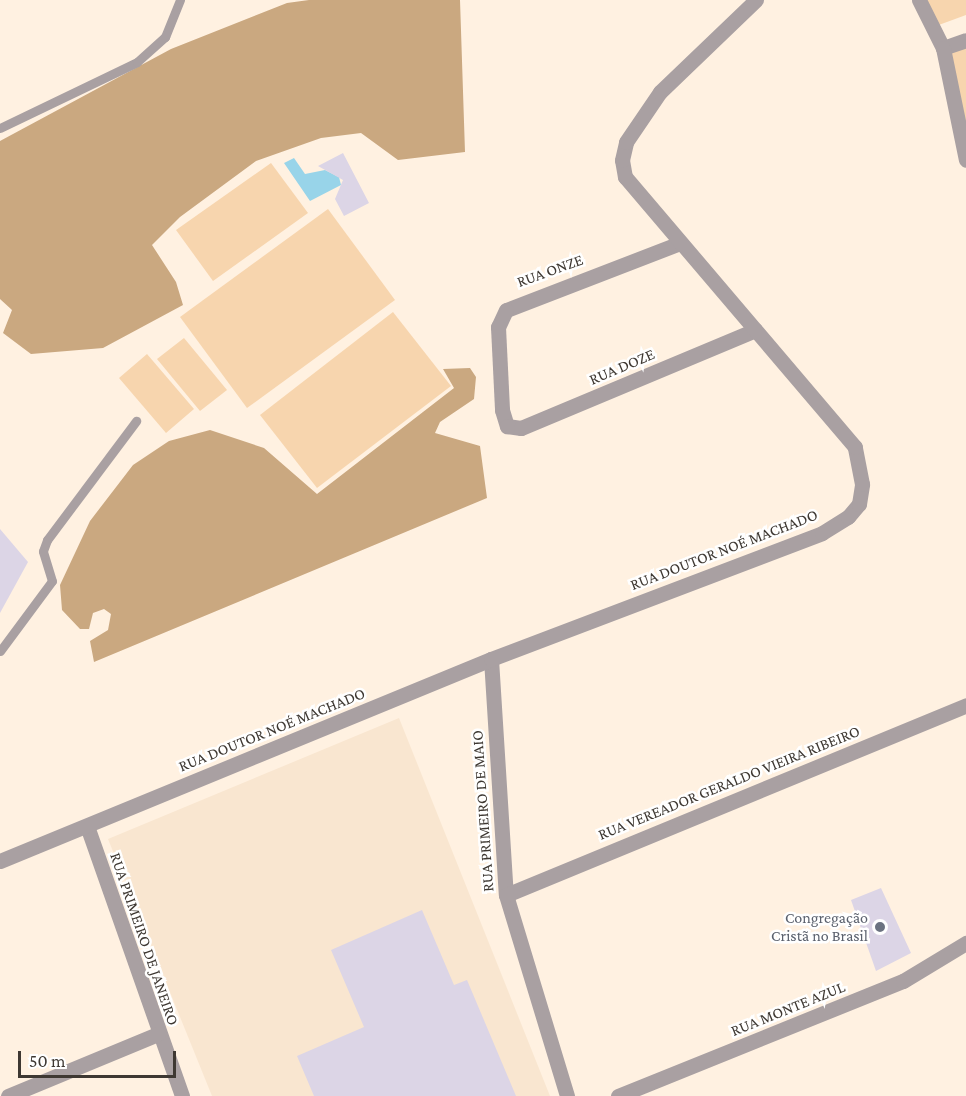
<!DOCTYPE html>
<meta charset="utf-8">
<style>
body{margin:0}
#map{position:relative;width:966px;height:1096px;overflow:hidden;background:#fff1e1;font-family:"Crimson Pro",serif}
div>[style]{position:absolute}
.built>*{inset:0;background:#f9e6d0}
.green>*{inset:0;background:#f7d5ae}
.forest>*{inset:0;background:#caa880}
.water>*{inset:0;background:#98d4e9}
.building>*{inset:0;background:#dcd5e6}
.service>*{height:9px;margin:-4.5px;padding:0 4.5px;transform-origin:4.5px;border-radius:4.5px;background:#a9a0a2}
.minor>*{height:15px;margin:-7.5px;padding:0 7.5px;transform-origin:7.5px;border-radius:7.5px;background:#a9a0a2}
.tertiary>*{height:15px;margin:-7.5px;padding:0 7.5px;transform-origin:7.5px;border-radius:7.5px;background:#a9a0a2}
.dots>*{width:16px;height:16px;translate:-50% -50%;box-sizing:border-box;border:3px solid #fff;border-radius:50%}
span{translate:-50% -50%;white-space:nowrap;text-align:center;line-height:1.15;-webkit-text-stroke:5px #fff;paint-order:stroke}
.street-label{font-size:16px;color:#3e3832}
.worship-label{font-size:16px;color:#5b616d}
.right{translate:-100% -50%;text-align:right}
.scale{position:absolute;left:18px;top:1051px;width:158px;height:27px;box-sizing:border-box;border:3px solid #3e3832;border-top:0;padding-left:8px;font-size:18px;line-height:21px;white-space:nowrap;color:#3e3832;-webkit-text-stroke:4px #fff;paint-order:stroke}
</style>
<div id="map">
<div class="built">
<div style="clip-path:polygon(399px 718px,550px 1096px,212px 1096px,108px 839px)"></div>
</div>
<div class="green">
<div style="clip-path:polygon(919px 0,966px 0,966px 15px,936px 26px)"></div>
<div style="clip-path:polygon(966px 40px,966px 161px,943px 48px)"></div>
<div style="clip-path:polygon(271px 163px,308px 213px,213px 281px,176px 230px)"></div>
<div style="clip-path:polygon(328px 209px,395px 300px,247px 408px,180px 317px)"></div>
<div style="clip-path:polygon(393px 312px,451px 386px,317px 488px,260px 415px)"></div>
<div style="clip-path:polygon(184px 338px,227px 390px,200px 411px,157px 359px)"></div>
<div style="clip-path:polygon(147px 354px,194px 409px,166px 433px,119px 378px)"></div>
</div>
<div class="forest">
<div style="clip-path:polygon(309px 0,460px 0,465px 152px,398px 160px,361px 133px,321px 138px,256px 161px,180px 217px,152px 245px,176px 282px,183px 305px,103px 348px,31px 354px,3px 333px,12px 310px,0 299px,0 141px,171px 49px,287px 3px)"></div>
<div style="clip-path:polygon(470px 368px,476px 377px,474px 399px,440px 422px,435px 433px,480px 446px,487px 498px,94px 662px,90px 641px,108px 630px,111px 614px,104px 609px,93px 613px,89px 629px,80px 629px,62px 610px,60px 585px,90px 521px,133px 465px,169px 441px,210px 430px,264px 448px,317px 494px,454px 388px,443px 369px)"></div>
</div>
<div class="water">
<div style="clip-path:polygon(294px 158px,305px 174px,325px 170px,339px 177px,341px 185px,310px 201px,284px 163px)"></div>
</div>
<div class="building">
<div style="clip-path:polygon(343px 153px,369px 203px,344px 216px,335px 199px,343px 180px,318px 166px)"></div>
<div style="clip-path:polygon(0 529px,28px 562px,0 613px)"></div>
<div style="clip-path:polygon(881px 888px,911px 953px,876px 971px,851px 900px)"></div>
<div style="clip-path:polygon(422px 910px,454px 985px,467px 980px,516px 1096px,314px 1096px,297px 1056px,364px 1027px,331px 950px)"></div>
</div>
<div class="service">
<div style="left:0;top:128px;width:152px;rotate:-25.7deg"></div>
<div style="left:137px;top:62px;width:38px;rotate:-42deg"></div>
<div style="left:165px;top:37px;width:40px;rotate:-68deg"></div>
<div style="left:0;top:651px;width:87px;rotate:-53.4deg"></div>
<div style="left:52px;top:581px;width:31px;rotate:-107deg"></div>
<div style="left:43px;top:551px;width:12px;rotate:-70deg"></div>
<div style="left:47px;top:540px;width:149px;rotate:-53.2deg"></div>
</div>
<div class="minor">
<div style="left:943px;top:48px;width:24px;rotate:-19deg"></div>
<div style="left:680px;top:243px;width:186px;rotate:158.9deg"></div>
<div style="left:506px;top:310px;width:19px;rotate:115deg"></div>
<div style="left:498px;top:327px;width:83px;rotate:87.2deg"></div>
<div style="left:502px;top:410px;width:17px;rotate:73deg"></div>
<div style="left:507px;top:426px;width:14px;rotate:8deg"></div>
<div style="left:521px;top:428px;width:254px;rotate:-22.7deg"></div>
<div style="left:491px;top:659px;width:236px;rotate:86.4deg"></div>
<div style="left:506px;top:895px;width:210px;rotate:73.1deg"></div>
<div style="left:87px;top:826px;width:286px;rotate:70.6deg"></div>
<div style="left:0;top:861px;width:531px;rotate:-22.36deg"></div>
<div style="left:491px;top:659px;width:354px;rotate:-20.8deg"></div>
<div style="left:822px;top:533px;width:31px;rotate:-32deg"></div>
<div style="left:848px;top:517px;width:17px;rotate:-50deg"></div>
<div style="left:859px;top:504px;width:20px;rotate:-81deg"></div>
<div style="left:862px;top:484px;width:38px;rotate:-101deg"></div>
<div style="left:855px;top:447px;width:355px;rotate:-130.4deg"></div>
<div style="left:625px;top:177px;width:17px;rotate:-100deg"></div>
<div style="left:622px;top:160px;width:18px;rotate:-77deg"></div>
<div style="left:626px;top:142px;width:60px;rotate:-55.8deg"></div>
<div style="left:660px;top:92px;width:133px;rotate:-43.8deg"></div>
<div style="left:506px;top:895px;width:498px;rotate:-22.4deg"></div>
<div style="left:8px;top:1096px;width:162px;rotate:-22.5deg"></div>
<div style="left:618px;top:1096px;width:307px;rotate:-22deg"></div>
<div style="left:903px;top:981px;width:74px;rotate:-31.1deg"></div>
</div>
<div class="tertiary">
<div style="left:919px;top:0;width:54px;rotate:63.4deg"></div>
<div style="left:943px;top:48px;width:114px;rotate:78.4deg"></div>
</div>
<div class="dots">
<div style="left:880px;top:927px;background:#6b7280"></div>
</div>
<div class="street-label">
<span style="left:550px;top:271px;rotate:-20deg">RUA ONZE</span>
<span style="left:622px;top:367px;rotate:-23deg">RUA DOZE</span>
<span style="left:724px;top:550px;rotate:-21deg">RUA DOUTOR NOÉ MACHADO</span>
<span style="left:272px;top:730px;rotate:-22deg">RUA DOUTOR NOÉ MACHADO</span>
<span style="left:729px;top:783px;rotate:-22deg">RUA VEREADOR GERALDO VIEIRA RIBEIRO</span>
<span style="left:483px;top:811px;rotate:-94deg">RUA PRIMEIRO DE MAIO</span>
<span style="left:144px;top:939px;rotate:71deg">RUA PRIMEIRO DE JANEIRO</span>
<span style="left:788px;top:1009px;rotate:-22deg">RUA MONTE AZUL</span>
</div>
<div class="worship-label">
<span class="right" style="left:868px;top:927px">Congregação<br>Cristã no Brasil</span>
</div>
<div class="scale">50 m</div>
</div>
